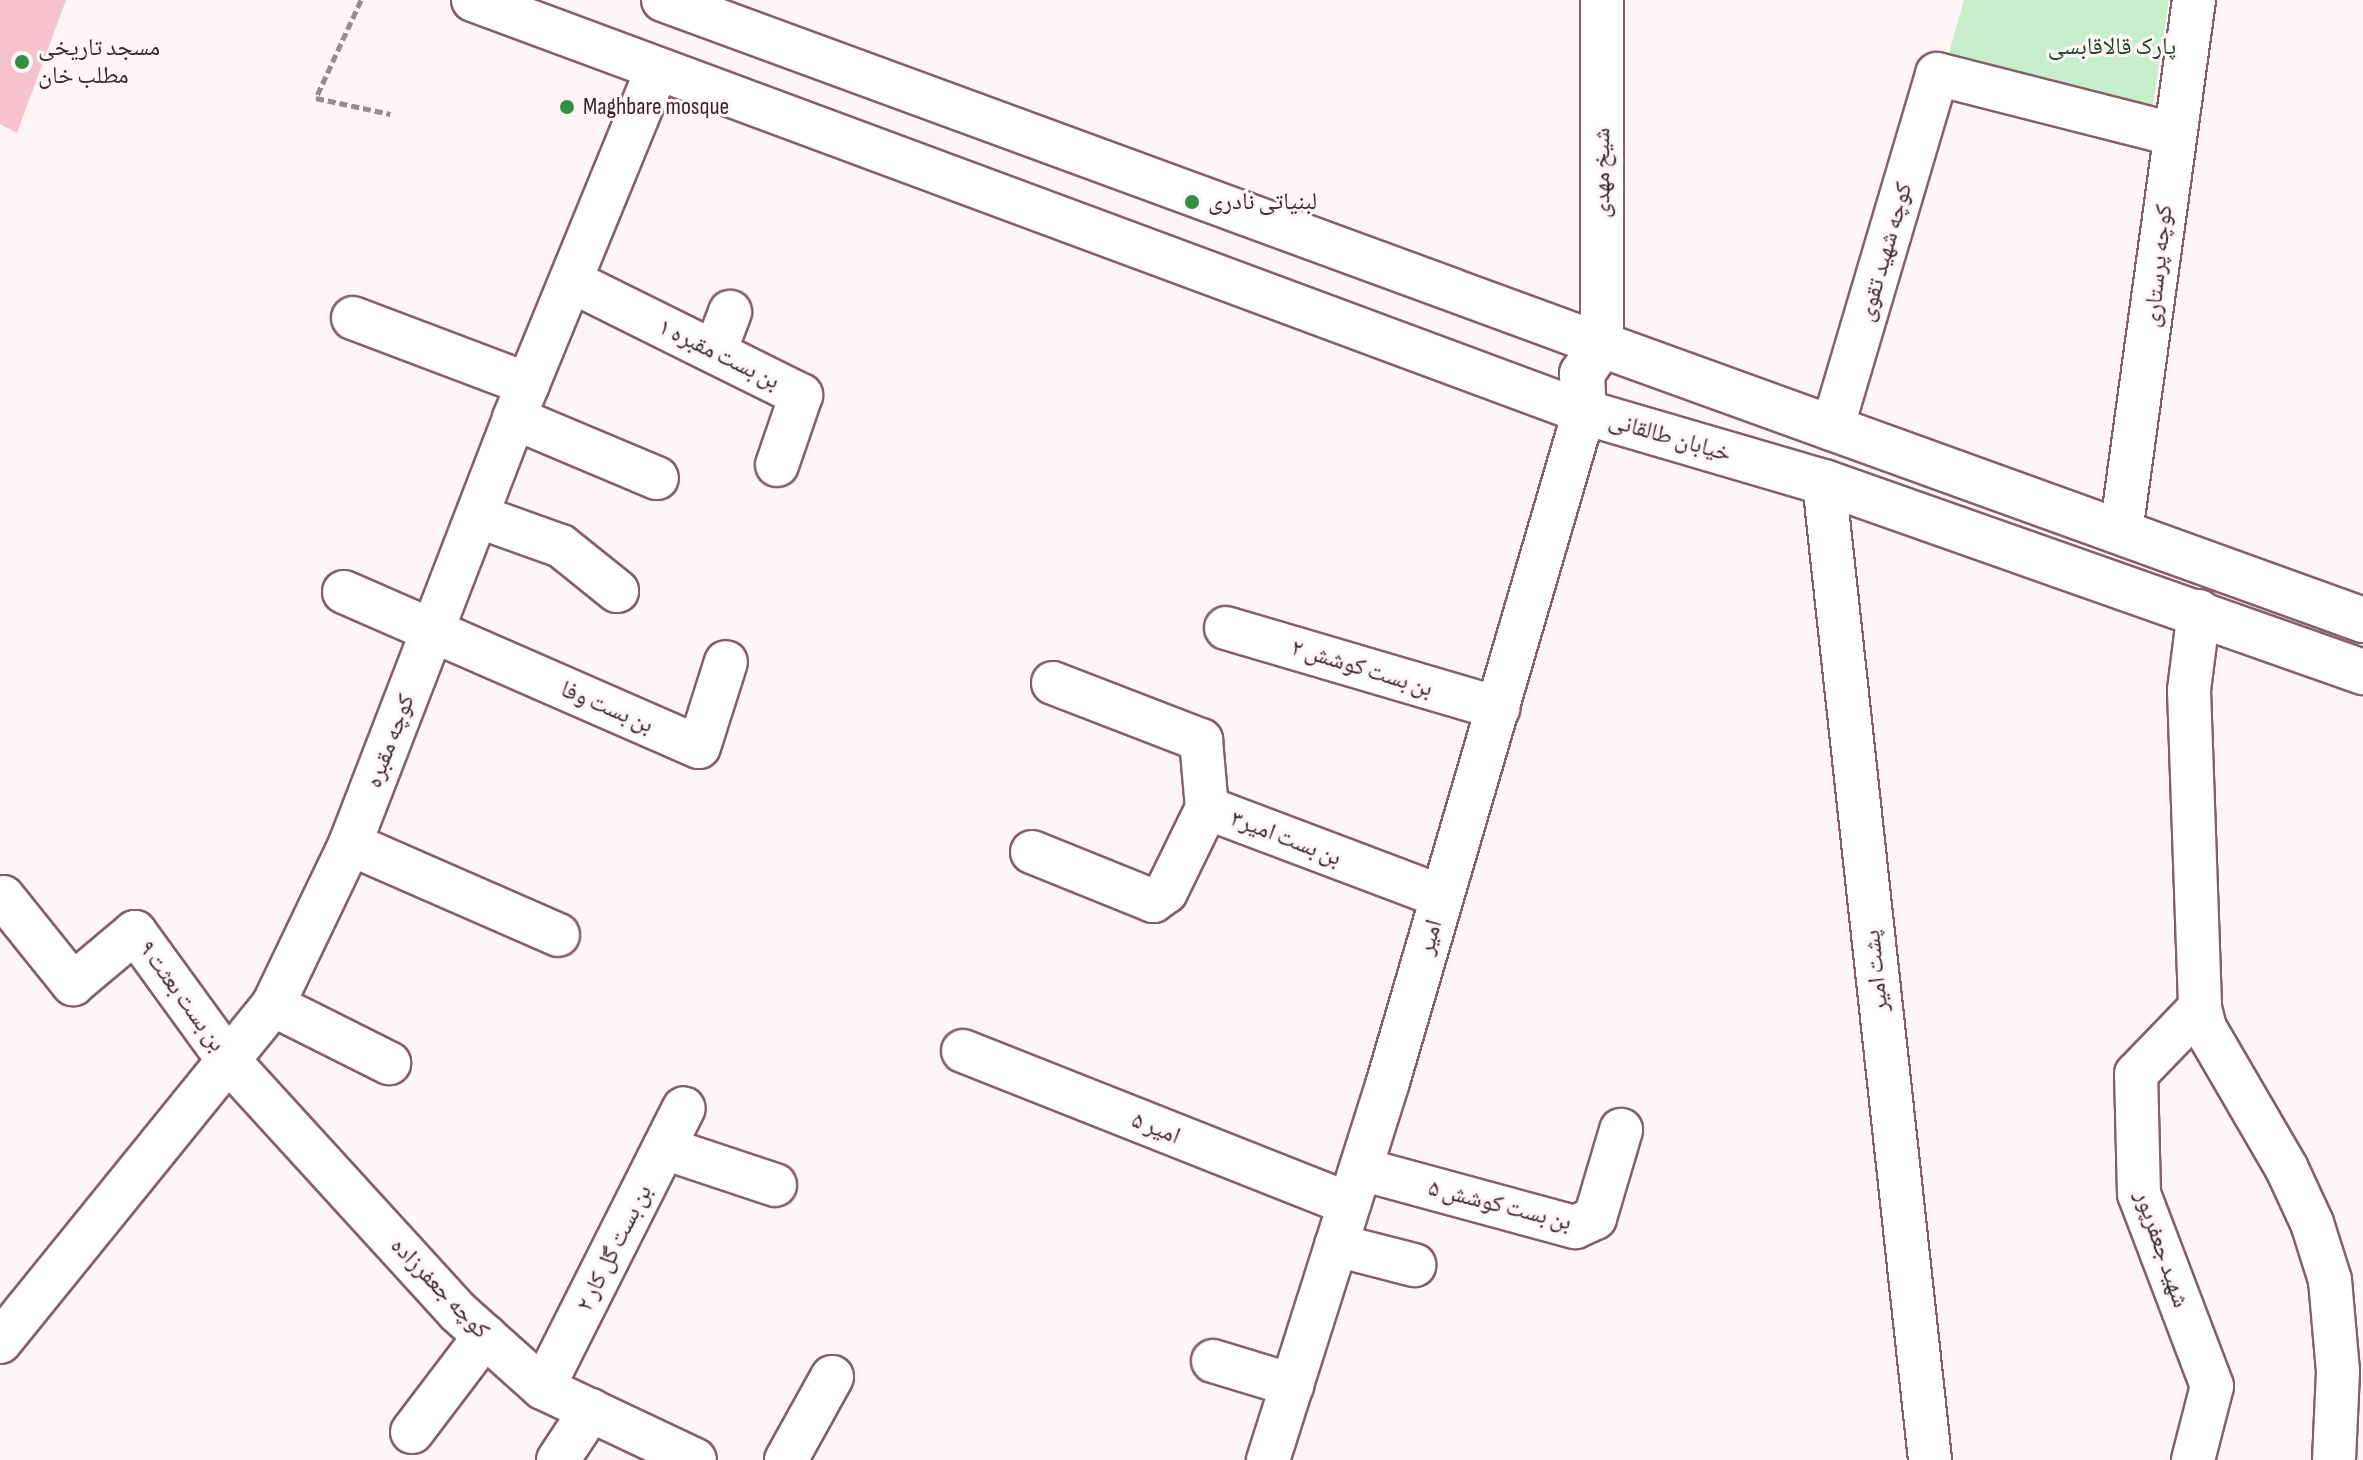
<!DOCTYPE html>
<meta charset="utf-8">
<style>
body{margin:0}
#map{position:relative;width:2363px;height:1460px;overflow:hidden;background:#fef5f7;font-family:"Sofia Sans Condensed","Noto Naskh Arabic",sans-serif}
div>[style]{position:absolute}
.green>*{inset:0;background:#c8edca}
.building>*{inset:0;background:#f7c2cf}
.path>*{height:5px;margin-top:-2.5px;transform-origin:0;background:repeating-linear-gradient(90deg,#988b8e 0 8px,transparent 0 12px)}
.roads{filter:drop-shadow(2px 0 #846069) drop-shadow(-2px 0 #846069) drop-shadow(0 2px #846069) drop-shadow(0 -2px #846069)}
.minor>*{height:42px;margin:-21px;padding:0 21px;transform-origin:21px;border-radius:21px;background:#fff}
.major>*{height:44px;margin:-22px;padding:0 22px;transform-origin:22px;border-radius:22px;background:#fff}
.dots>*{width:22px;height:22px;translate:-50% -50%;box-sizing:border-box;border:4px solid #fef5f7;border-radius:50%}
span{translate:-50% -50%;white-space:nowrap;text-align:center;line-height:1.15;-webkit-text-stroke:6px #fef5f7;paint-order:stroke}
.park-label{font-size:24px;color:#15471e}
.poi-label{font-size:24px;color:#38282c}
.left{translate:0 -50%;text-align:left}
.street-label{font-size:24px;color:#38282c}
</style>
<div id="map">
<div class="green">
<div style="clip-path:polygon(1964px 0,2169px 0,2153px 105px,1948px 56px)"></div>
</div>
<div class="building">
<div style="clip-path:polygon(0 0,66px 0,17px 133px,0 124px)"></div>
</div>
<div class="path">
<div style="left:361px;top:0;width:108px;rotate:114.7deg"></div>
<div style="left:316px;top:98px;width:76px;rotate:12.2deg"></div>
</div>
<div class="roads">
<div class="minor">
<div style="left:473px;top:0;width:1185px;rotate:20.35deg"></div>
<div style="left:1584px;top:412px;width:698px;rotate:106.31deg"></div>
<div style="left:1388px;top:1082px;width:397px;rotate:107.6deg"></div>
<div style="left:663px;top:0;width:1000px;rotate:20.17deg"></div>
<div style="left:1602px;top:345px;width:345px;rotate:-90deg"></div>
<div style="left:571px;top:281px;width:257px;rotate:26.4deg"></div>
<div style="left:801px;top:395px;width:74px;rotate:108.9deg"></div>
<div style="left:353px;top:318px;width:187px;rotate:20.7deg"></div>
<div style="left:715px;top:352px;width:43px;rotate:-69.4deg"></div>
<div style="left:514px;top:418px;width:155px;rotate:22.8deg"></div>
<div style="left:1832px;top:429px;width:370px;rotate:-73.5deg"></div>
<div style="left:1937px;top:74px;width:244px;rotate:14.3deg"></div>
<div style="left:1824px;top:482px;width:984px;rotate:83.81deg"></div>
<div style="left:477px;top:516px;width:89px;rotate:19.7deg"></div>
<div style="left:561px;top:546px;width:72px;rotate:38.8deg"></div>
<div style="left:2121px;top:532px;width:537px;rotate:-82.19deg"></div>
<div style="left:344px;top:592px;width:387px;rotate:23.6deg"></div>
<div style="left:699px;top:747px;width:89px;rotate:-72.4deg"></div>
<div style="left:2199px;top:611px;width:80px;rotate:97.2deg"></div>
<div style="left:2189px;top:690px;width:318px;rotate:88deg"></div>
<div style="left:2200px;top:1008px;width:21px;rotate:76deg"></div>
<div style="left:2205px;top:1028px;width:163px;rotate:59.8deg"></div>
<div style="left:2287px;top:1169px;width:60px;rotate:65.2deg"></div>
<div style="left:2312px;top:1223px;width:60px;rotate:72.5deg"></div>
<div style="left:2330px;top:1280px;width:92px;rotate:85deg"></div>
<div style="left:2338px;top:1372px;width:88px;rotate:92.6deg"></div>
<div style="left:1226px;top:628px;width:284px;rotate:16.4deg"></div>
<div style="left:1053px;top:683px;width:159px;rotate:21.1deg"></div>
<div style="left:1201px;top:740px;width:68px;rotate:85deg"></div>
<div style="left:1207px;top:808px;width:251px;rotate:20.7deg"></div>
<div style="left:350px;top:844px;width:227px;rotate:23.6deg"></div>
<div style="left:1032px;top:852px;width:131px;rotate:22deg"></div>
<div style="left:1153px;top:901px;width:16px;rotate:-35deg"></div>
<div style="left:1166px;top:892px;width:93px;rotate:-64deg"></div>
<div style="left:3px;top:897px;width:112px;rotate:51.2deg"></div>
<div style="left:73px;top:984px;width:81px;rotate:-40deg"></div>
<div style="left:135px;top:932px;width:158px;rotate:54deg"></div>
<div style="left:228px;top:1060px;width:341px;rotate:47.6deg"></div>
<div style="left:458px;top:1312px;width:114px;rotate:41.8deg"></div>
<div style="left:543px;top:1388px;width:168px;rotate:25.3deg"></div>
<div style="left:273px;top:1005px;width:130px;rotate:26.6deg"></div>
<div style="left:963px;top:1051px;width:415px;rotate:21.6deg"></div>
<div style="left:664px;top:1148px;width:117px;rotate:18.4deg"></div>
<div style="left:1361px;top:1169px;width:222px;rotate:15.2deg"></div>
<div style="left:1575px;top:1227px;width:22px;rotate:-24deg"></div>
<div style="left:1595px;top:1218px;width:92px;rotate:-73.5deg"></div>
<div style="left:1336px;top:1245px;width:81px;rotate:14.4deg"></div>
<div style="left:0;top:1342px;width:434px;rotate:-51deg"></div>
<div style="left:273px;top:1005px;width:178px;rotate:-64.4deg"></div>
<div style="left:350px;top:844px;width:456px;rotate:-68.9deg"></div>
<div style="left:514px;top:418px;width:377px;rotate:-67.7deg"></div>
<div style="left:1213px;top:1361px;width:83px;rotate:16.9deg"></div>
<div style="left:543px;top:1388px;width:313px;rotate:-63.3deg"></div>
<div style="left:412px;top:1432px;width:121px;rotate:-52.8deg"></div>
<div style="left:558px;top:1460px;width:60px;rotate:-56.6deg"></div>
<div style="left:786px;top:1460px;width:95px;rotate:-61deg"></div>
<div style="left:2193px;top:1460px;width:76px;rotate:-75.6deg"></div>
<div style="left:2212px;top:1386px;width:205px;rotate:-110.8deg"></div>
<div style="left:2139px;top:1194px;width:120px;rotate:-91.4deg"></div>
<div style="left:2136px;top:1074px;width:92px;rotate:-45.9deg"></div>
</div>
<div class="major">
<div style="left:2363px;top:620px;width:809px;rotate:-160.13deg"></div>
<div style="left:1602px;top:345px;width:35px;rotate:125deg"></div>
<div style="left:1582px;top:374px;width:38px;rotate:87deg"></div>
<div style="left:1584px;top:412px;width:250px;rotate:16.3deg"></div>
<div style="left:1824px;top:482px;width:572px;rotate:19.42deg"></div>
</div>
</div>
<div class="dots">
<div style="left:22px;top:62px;background:#318f41"></div>
<div style="left:567px;top:107px;background:#318f41"></div>
<div style="left:1192px;top:202px;background:#318f41"></div>
</div>
<div class="park-label">
<span style="left:2112px;top:47px">پارک قالاقابسی</span>
</div>
<div class="poi-label">
<span class="left" style="left:38px;top:62px">مسجد تاریخی<br>مطلب خان</span>
<span class="left" style="left:583px;top:107px">Maghbare mosque</span>
<span class="left" style="left:1208px;top:202px">لبنیاتی نادری</span>
</div>
<div class="street-label">
<span style="left:1602px;top:173px;rotate:-90deg">شیخ مهدی</span>
<span style="left:1885px;top:252px;rotate:-74deg">کوچه شهید تقوی</span>
<span style="left:2158px;top:266px;rotate:-84deg">کوچه پرستاری</span>
<span style="left:719px;top:354px;rotate:26deg">بن بست مقبره ۱</span>
<span style="left:1670px;top:437px;rotate:16deg">خیابان طالقانی</span>
<span style="left:1362px;top:668px;rotate:17deg">بن بست کوشش ۲</span>
<span style="left:607px;top:707px;rotate:23deg">بن بست وفا</span>
<span style="left:390px;top:741px;rotate:-69deg">کوچه مقبره</span>
<span style="left:1286px;top:838px;rotate:21deg">بن بست امیر۳</span>
<span style="left:1430px;top:937px;rotate:-74deg">امیر</span>
<span style="left:1876px;top:971px;rotate:-96deg">پشت امیر</span>
<span style="left:182px;top:996px;rotate:54deg">بن بست بعثت ۹</span>
<span style="left:1156px;top:1128px;rotate:22deg">امیر ۵</span>
<span style="left:1500px;top:1205px;rotate:14deg">بن بست کوشش ۵</span>
<span style="left:614px;top:1248px;rotate:-63deg">بن بست گل کار ۲</span>
<span style="left:2162px;top:1249px;rotate:71deg">شهید جعفرپور</span>
<span style="left:440px;top:1288px;rotate:46deg">کوچه جعفرزاده</span>
</div>
</div>
